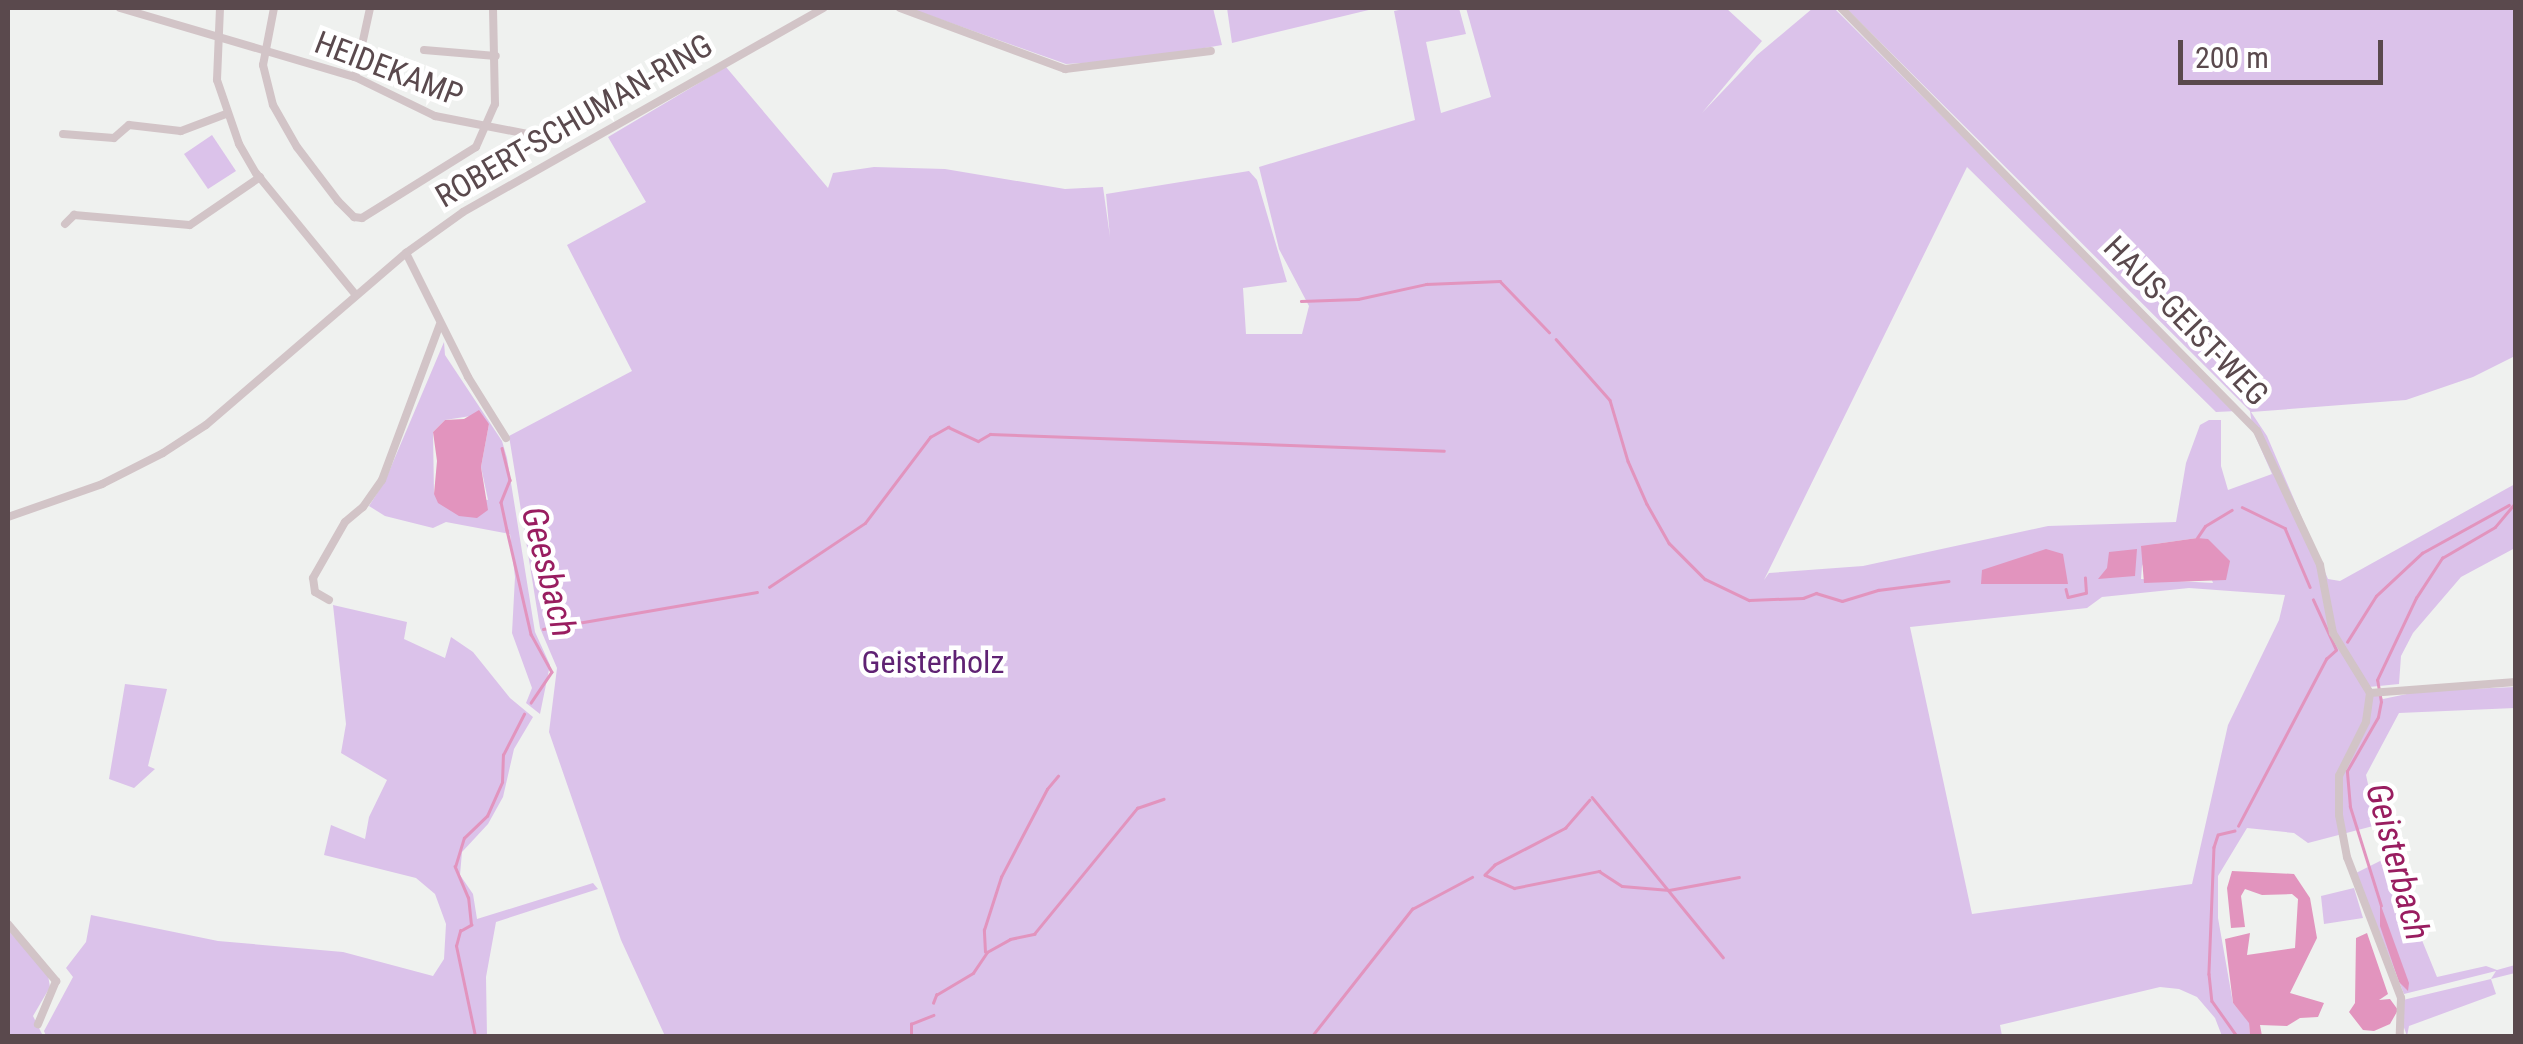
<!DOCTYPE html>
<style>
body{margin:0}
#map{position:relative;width:2523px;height:1044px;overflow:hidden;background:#eff1ef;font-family:"Roboto Condensed",sans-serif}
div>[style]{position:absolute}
.green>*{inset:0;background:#dbc2ea}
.water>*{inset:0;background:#e294be}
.stream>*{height:2.5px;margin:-1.25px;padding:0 1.25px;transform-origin:1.25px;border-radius:1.25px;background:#e294be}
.minor>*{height:8px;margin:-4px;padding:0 4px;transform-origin:4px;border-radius:4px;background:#d2c4c7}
span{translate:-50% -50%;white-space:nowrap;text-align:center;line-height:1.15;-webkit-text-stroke:9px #fff;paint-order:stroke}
.street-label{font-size:32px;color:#5a494d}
.park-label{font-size:32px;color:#5f2273}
.water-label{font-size:35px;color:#991d60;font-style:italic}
.frame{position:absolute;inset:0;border:10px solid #5a494d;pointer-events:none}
.scale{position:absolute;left:2178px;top:40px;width:205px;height:45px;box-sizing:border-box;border:5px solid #5a494d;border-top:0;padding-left:12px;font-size:30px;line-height:35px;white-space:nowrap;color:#5a494d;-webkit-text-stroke:8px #fff;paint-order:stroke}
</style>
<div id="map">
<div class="green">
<div style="clip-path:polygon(909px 8px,1213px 8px,1222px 45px,1135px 60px,1066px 64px)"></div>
<div style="clip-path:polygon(1227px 8px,1377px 8px,1232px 43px)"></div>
<div style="clip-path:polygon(evenodd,1409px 8px,1459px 8px,1466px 34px,1426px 42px,1441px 113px,1491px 97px,1466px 8px,1726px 8px,1762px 41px,1702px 113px,1757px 55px,1813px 8px,1834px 8px,2237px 411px,2216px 412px,1967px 167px,1764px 580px,1769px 573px,1863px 566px,2048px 526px,2176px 522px,2186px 463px,2200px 425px,2209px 420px,2221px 420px,2221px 466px,2228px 490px,2272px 474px,2253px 431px,2250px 411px,1846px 8px,2515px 8px,2515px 356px,2473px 377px,2406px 400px,2251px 412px,2267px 436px,2328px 579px,2340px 581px,2515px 484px,2515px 548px,2461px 577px,2413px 633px,2401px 656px,2399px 684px,2369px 687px,2383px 699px,2421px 691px,2515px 687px,2515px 708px,2399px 713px,2366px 775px,2377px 825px,2308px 843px,2294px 833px,2247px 828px,2218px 876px,2218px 918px,2233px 1003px,2249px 1022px,2250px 1036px,2222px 1036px,2215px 1018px,2197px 997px,2179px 989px,2160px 987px,2000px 1025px,2002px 1036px,665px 1036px,621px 940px,549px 732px,557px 668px,540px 628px,509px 436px,632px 371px,567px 245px,646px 202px,608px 137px,726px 67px,828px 188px,833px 173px,874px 167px,945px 169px,1065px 189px,1103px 187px,1110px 237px,1106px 194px,1249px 171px,1257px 180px,1287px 282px,1243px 288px,1246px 334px,1302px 334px,1309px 306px,1279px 249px,1259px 167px,1415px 120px,1394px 11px,1409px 8px,2197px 538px,2213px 583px,2141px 579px,2142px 566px,2155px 544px,2197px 538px,1409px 8px,2189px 588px,2285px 595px,2279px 620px,2228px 725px,2192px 884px,1972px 914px,1910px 627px,2087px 608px,2102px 597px,2189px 588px)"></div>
<div style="clip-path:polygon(212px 135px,236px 171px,208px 189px,184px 154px)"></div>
<div style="clip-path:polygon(evenodd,444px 342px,445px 355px,502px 441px,507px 458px,535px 632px,550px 665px,540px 714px,526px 703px,532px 688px,512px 633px,515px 577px,510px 534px,446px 522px,433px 528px,385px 516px,369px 506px,385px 481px,444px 342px,477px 415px,489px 424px,481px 467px,488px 500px,434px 494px,433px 432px,445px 420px,477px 415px)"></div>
<div style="clip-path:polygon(333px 605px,407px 622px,404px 639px,445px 658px,451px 637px,473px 652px,510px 698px,533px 717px,514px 749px,503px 797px,488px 824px,462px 852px,460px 875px,473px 894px,477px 919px,593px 883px,598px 889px,496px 922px,486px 977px,487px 1036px,46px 1036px,44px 1031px,73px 977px,66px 968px,86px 942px,91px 915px,218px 941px,343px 952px,433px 976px,444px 959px,446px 924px,435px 894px,416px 878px,324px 855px,331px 825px,365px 839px,369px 817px,387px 780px,341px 753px,346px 724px)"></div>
<div style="clip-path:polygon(125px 684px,167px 689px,148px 766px,155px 769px,134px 788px,109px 779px)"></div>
<div style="clip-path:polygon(2388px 857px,2437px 977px,2486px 966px,2497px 970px,2515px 965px,2515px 973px,2491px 979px,2496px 994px,2409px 1026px,2407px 1036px,2402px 1022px,2403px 1000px,2491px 979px,2496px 971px,2404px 994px,2356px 873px)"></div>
<div style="clip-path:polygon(2354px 888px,2363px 918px,2324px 924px,2321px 896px)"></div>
<div style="clip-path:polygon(8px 930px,48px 975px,50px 987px,33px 1016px,43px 1036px,8px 1036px)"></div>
</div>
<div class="water">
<div style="clip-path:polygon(479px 410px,489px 424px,481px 467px,488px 510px,477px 518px,459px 516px,438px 503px,434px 494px,437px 461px,433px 432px,445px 420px,464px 419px)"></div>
<div style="clip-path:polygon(2197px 538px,2208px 539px,2230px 561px,2226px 580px,2144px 583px,2141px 546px)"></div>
<div style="clip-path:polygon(2046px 549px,2063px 554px,2068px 584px,1981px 584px,1982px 570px)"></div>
<div style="clip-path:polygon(2137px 549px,2135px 576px,2098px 579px,2107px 568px,2109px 552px)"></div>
<div style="clip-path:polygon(2232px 871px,2294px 874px,2310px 898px,2317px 938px,2290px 993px,2324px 1003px,2318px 1017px,2300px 1018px,2287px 1026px,2260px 1025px,2262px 1036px,2250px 1036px,2249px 1023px,2233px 1003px,2225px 939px,2250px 933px,2247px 955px,2295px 948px,2298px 899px,2292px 894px,2262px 895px,2245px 889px,2241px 896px,2245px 927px,2231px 928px,2227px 888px)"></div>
<div style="clip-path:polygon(2380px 903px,2409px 983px,2408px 991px,2399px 982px,2380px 926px)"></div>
<div style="clip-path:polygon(2367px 933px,2388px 994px,2379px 1000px,2390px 999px,2398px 1010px,2390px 1024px,2374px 1031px,2363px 1030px,2349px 1012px,2355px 1003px,2356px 938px)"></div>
</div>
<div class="stream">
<div style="left:1301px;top:301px;width:57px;rotate:-2deg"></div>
<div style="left:1358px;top:299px;width:70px;rotate:-12.4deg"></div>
<div style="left:1426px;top:284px;width:74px;rotate:-2.3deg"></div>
<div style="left:1500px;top:281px;width:71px;rotate:46.1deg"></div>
<div style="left:1556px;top:339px;width:81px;rotate:48.5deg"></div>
<div style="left:1610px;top:400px;width:64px;rotate:73.6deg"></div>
<div style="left:1628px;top:461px;width:47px;rotate:66.2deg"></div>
<div style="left:1647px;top:504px;width:45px;rotate:60.6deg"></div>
<div style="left:1669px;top:543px;width:51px;rotate:45deg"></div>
<div style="left:1705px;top:579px;width:49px;rotate:25.5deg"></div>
<div style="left:1749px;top:600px;width:54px;rotate:-2.1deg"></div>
<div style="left:1803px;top:598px;width:14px;rotate:-21deg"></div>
<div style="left:1816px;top:593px;width:27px;rotate:17deg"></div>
<div style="left:1842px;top:601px;width:38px;rotate:-17deg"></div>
<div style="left:1878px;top:590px;width:71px;rotate:-7.3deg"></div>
<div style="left:502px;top:448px;width:33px;rotate:76deg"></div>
<div style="left:510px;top:480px;width:24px;rotate:112deg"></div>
<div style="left:501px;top:502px;width:29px;rotate:78deg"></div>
<div style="left:507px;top:530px;width:107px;rotate:77deg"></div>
<div style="left:531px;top:634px;width:43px;rotate:61.1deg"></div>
<div style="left:552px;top:672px;width:37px;rotate:124deg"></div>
<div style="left:2242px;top:507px;width:48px;rotate:26deg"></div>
<div style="left:2285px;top:528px;width:64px;rotate:67deg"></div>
<div style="left:2197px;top:538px;width:14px;rotate:-56deg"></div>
<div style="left:2205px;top:526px;width:31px;rotate:-31deg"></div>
<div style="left:769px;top:587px;width:115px;rotate:-33.7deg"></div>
<div style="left:865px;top:523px;width:108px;rotate:-52.9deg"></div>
<div style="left:930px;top:437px;width:21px;rotate:-29deg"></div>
<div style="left:948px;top:427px;width:33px;rotate:25deg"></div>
<div style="left:978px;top:441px;width:14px;rotate:-30deg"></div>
<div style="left:990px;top:434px;width:454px;rotate:2.1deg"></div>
<div style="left:2066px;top:589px;width:8px;rotate:76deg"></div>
<div style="left:2068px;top:597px;width:18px;rotate:-13deg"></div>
<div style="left:2086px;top:593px;width:15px;rotate:-94deg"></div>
<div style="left:543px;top:629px;width:217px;rotate:-9.8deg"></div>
<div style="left:2347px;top:642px;width:54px;rotate:-57.8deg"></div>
<div style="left:2376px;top:596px;width:63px;rotate:-43.1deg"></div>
<div style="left:2422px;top:553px;width:99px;rotate:-28.9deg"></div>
<div style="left:1592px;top:797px;width:207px;rotate:50.7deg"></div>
<div style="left:1590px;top:800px;width:37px;rotate:131deg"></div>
<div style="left:1566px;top:828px;width:80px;rotate:152.5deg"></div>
<div style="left:1495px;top:865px;width:14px;rotate:135deg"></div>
<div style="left:1485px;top:875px;width:32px;rotate:24deg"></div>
<div style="left:1514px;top:888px;width:87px;rotate:-11.3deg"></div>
<div style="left:1599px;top:871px;width:27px;rotate:33deg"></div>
<div style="left:1622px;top:886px;width:47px;rotate:4.9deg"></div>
<div style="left:1669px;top:890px;width:71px;rotate:-10.5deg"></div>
<div style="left:2238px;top:826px;width:189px;rotate:-62.2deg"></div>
<div style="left:2326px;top:659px;width:13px;rotate:-42deg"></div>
<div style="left:2336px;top:650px;width:55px;rotate:-114.7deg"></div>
<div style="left:2235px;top:831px;width:17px;rotate:167deg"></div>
<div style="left:2218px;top:835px;width:13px;rotate:108deg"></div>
<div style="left:2214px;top:847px;width:127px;rotate:92.3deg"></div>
<div style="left:2209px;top:974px;width:27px;rotate:84deg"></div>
<div style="left:2212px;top:1001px;width:43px;rotate:54.5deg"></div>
<div style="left:2381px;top:906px;width:104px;rotate:-107.4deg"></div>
<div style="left:2350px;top:807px;width:36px;rotate:-95deg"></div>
<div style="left:2347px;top:771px;width:62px;rotate:-60.1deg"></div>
<div style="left:2378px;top:717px;width:15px;rotate:-79deg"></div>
<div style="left:2381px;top:702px;width:22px;rotate:-100deg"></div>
<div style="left:2377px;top:680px;width:91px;rotate:-64.6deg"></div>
<div style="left:2416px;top:598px;width:48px;rotate:-57deg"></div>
<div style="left:2442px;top:558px;width:61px;rotate:-30.3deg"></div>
<div style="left:2495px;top:527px;width:33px;rotate:-50deg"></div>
<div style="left:985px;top:952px;width:22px;rotate:-93deg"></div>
<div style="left:984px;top:930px;width:56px;rotate:-72.2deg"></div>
<div style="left:1001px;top:877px;width:99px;rotate:-62.4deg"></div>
<div style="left:1047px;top:789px;width:17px;rotate:-50deg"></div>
<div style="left:933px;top:1003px;width:9px;rotate:-69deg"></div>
<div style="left:936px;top:995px;width:43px;rotate:-30.7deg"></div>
<div style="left:973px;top:973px;width:25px;rotate:-56deg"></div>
<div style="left:987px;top:952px;width:26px;rotate:-29deg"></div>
<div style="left:1010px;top:939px;width:25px;rotate:-12deg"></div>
<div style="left:1034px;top:934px;width:163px;rotate:-50.7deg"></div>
<div style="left:1137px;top:808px;width:28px;rotate:-19deg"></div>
<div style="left:475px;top:1036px;width:92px;rotate:-101.9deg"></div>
<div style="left:456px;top:946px;width:16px;rotate:-75deg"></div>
<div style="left:460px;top:931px;width:13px;rotate:-29deg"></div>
<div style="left:471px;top:925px;width:27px;rotate:-96deg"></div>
<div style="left:468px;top:898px;width:34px;rotate:-113deg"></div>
<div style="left:455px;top:867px;width:30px;rotate:-73deg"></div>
<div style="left:464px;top:838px;width:32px;rotate:-44deg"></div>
<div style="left:487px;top:816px;width:37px;rotate:-66deg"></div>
<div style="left:502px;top:782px;width:27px;rotate:-88deg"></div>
<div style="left:503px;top:755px;width:46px;rotate:-62.9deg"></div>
<div style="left:911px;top:1036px;width:12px;rotate:-90deg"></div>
<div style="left:911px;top:1024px;width:24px;rotate:-22deg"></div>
<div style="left:1312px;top:1036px;width:162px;rotate:-51.8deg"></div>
<div style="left:1412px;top:909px;width:68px;rotate:-28.1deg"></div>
</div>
<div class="minor">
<div style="left:120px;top:8px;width:245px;rotate:16.4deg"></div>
<div style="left:355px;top:77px;width:89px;rotate:26deg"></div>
<div style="left:435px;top:116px;width:115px;rotate:11deg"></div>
<div style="left:220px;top:8px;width:72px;rotate:92.4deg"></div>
<div style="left:217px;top:80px;width:68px;rotate:71deg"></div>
<div style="left:239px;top:144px;width:34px;rotate:60deg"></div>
<div style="left:256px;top:173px;width:158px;rotate:50.7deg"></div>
<div style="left:274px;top:8px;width:58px;rotate:100.9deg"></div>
<div style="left:263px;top:65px;width:41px;rotate:76deg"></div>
<div style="left:273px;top:105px;width:48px;rotate:60.3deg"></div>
<div style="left:297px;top:147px;width:68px;rotate:52.8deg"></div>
<div style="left:338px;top:201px;width:23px;rotate:45deg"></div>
<div style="left:354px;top:217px;width:8px;rotate:7deg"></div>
<div style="left:362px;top:218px;width:134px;rotate:-31.9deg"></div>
<div style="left:476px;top:147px;width:47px;rotate:-66.2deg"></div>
<div style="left:495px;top:104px;width:96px;rotate:-91.2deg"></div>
<div style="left:900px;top:8px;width:176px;rotate:20.3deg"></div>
<div style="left:1065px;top:69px;width:147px;rotate:-7deg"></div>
<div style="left:1841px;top:8px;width:593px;rotate:45.48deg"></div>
<div style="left:2257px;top:431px;width:148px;rotate:64.8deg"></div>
<div style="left:2320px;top:565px;width:69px;rotate:79.2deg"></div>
<div style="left:2333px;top:633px;width:70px;rotate:58.3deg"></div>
<div style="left:2370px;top:693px;width:29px;rotate:98deg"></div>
<div style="left:2366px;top:722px;width:60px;rotate:116.6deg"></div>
<div style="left:2339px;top:776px;width:39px;rotate:90deg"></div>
<div style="left:2339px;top:815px;width:43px;rotate:79.2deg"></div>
<div style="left:2347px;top:857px;width:151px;rotate:69deg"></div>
<div style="left:2401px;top:998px;width:38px;rotate:92deg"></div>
<div style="left:424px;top:50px;width:72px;rotate:4.8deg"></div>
<div style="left:355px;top:77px;width:71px;rotate:-77.7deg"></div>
<div style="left:63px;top:134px;width:51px;rotate:4.5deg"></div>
<div style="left:114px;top:138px;width:20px;rotate:-41deg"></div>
<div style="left:129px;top:125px;width:52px;rotate:6.6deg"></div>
<div style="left:181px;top:131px;width:48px;rotate:-20.7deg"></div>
<div style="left:65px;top:224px;width:13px;rotate:-45deg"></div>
<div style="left:74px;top:215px;width:116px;rotate:4.9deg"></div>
<div style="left:190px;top:225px;width:85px;rotate:-34.4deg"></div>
<div style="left:406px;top:253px;width:139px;rotate:63.4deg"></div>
<div style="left:468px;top:377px;width:72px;rotate:58.1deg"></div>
<div style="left:8px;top:517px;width:100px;rotate:-19.3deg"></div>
<div style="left:102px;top:484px;width:68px;rotate:-26.9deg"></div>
<div style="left:163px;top:453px;width:51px;rotate:-33.1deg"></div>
<div style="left:206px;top:425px;width:264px;rotate:-40.7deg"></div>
<div style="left:406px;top:253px;width:70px;rotate:-35.7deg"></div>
<div style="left:463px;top:212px;width:414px;rotate:-29.5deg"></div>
<div style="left:329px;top:600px;width:16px;rotate:-150deg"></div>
<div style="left:315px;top:592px;width:14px;rotate:-98deg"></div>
<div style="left:313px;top:578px;width:64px;rotate:-60.3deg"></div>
<div style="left:345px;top:522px;width:23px;rotate:-40deg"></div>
<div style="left:363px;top:507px;width:33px;rotate:-55deg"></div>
<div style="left:382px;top:480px;width:166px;rotate:-69.6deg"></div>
<div style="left:2370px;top:693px;width:146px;rotate:-4.3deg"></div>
<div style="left:8px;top:924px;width:75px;rotate:49.9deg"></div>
<div style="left:56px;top:981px;width:47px;rotate:112.7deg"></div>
</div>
<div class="street-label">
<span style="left:389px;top:69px;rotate:21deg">HEIDEKAMP</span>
<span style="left:574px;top:121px;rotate:-30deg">ROBERT-SCHUMAN-RING</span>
<span style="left:2186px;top:321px;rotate:46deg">HAUS-GEIST-WEG</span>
</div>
<div class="park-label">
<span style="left:933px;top:662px">Geisterholz</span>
</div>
<div class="water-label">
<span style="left:548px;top:572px;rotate:76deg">Geesbach</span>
<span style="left:2397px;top:862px;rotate:75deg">Geisterbach</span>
</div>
<div class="frame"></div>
<div class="scale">200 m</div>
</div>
